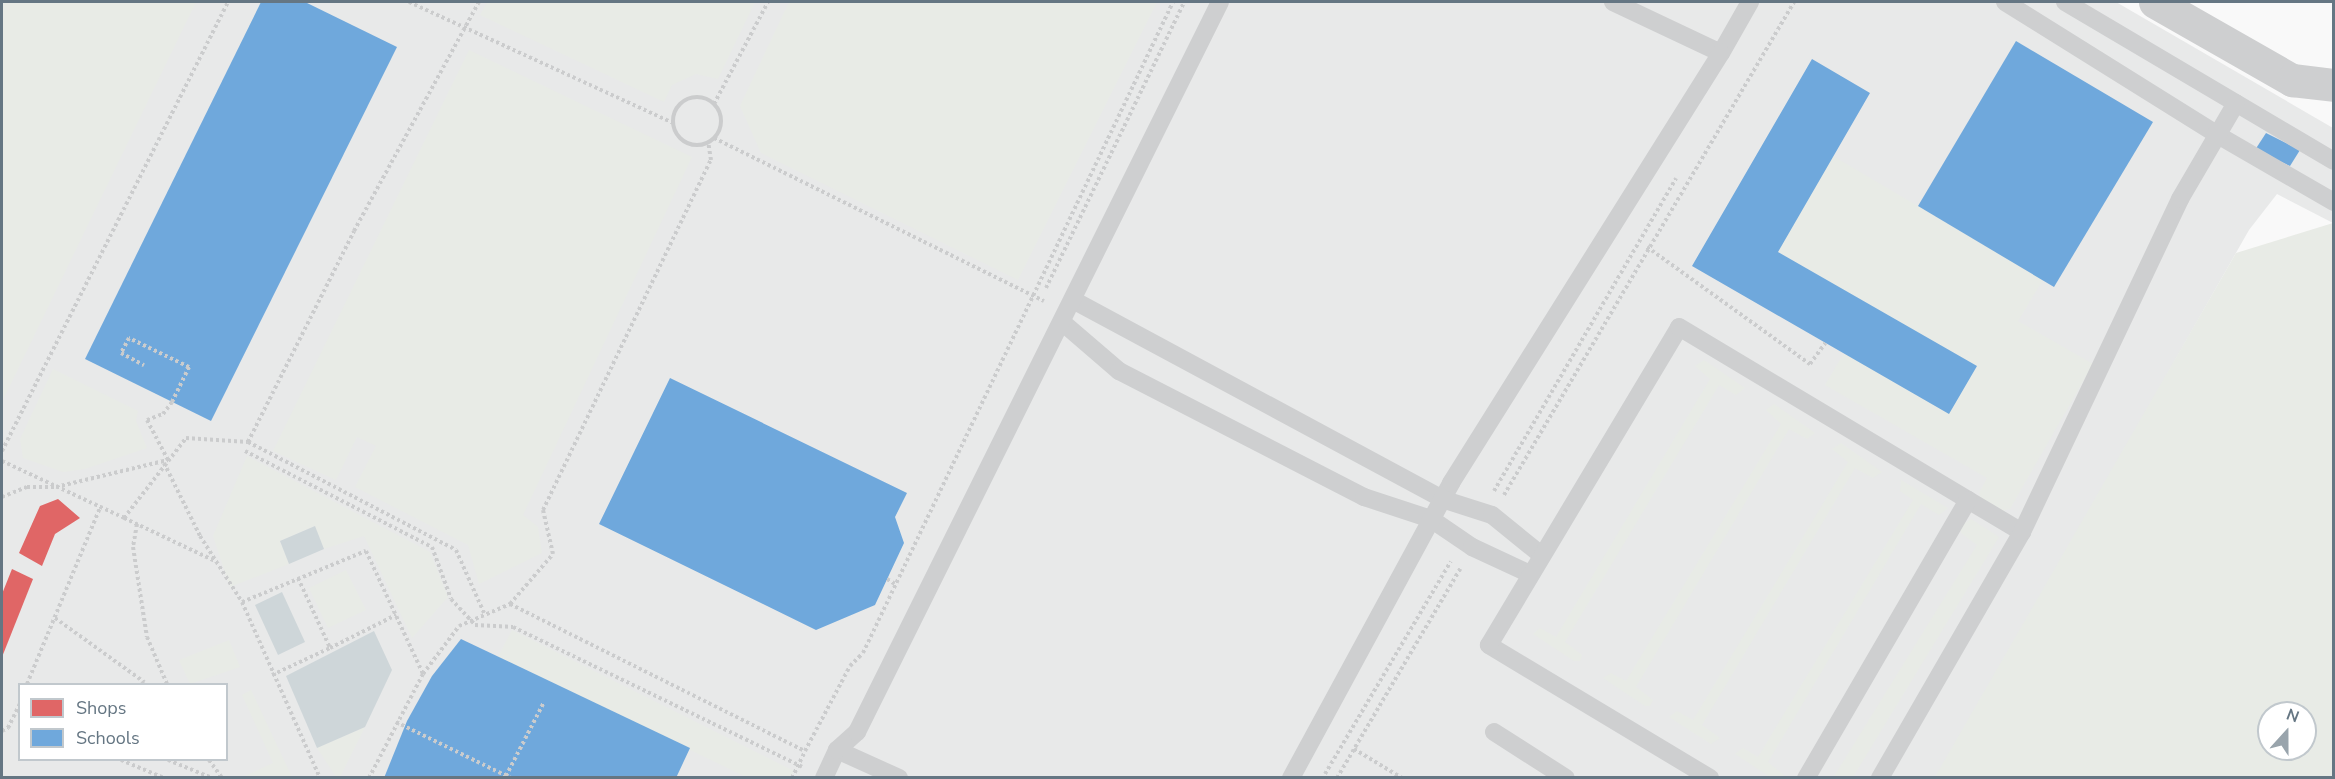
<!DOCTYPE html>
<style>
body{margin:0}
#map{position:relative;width:2335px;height:779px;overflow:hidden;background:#f9f9f9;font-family:"Nunito Sans",sans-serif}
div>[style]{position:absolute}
.built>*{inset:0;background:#e8e9e9}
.green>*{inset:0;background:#e8ebe6}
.water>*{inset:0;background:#ced6d9}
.shops>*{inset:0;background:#e06666}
.schools>*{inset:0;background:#6fa8dc}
.path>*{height:4px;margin-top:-2px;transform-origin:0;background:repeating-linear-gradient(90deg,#cbcccd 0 3px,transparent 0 6px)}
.path>.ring{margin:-2px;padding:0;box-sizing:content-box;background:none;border:4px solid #cbcccd;border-radius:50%}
.service>*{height:18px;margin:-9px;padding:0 9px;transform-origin:9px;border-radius:9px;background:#cecfd0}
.minor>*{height:33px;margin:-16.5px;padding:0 16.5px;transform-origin:16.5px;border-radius:16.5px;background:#cecfd0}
span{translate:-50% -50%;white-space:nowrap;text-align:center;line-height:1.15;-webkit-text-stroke:6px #fff;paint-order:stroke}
.frame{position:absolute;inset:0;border:3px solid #657683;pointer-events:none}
.legend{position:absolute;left:18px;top:683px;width:210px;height:78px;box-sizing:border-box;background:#fff;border:2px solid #c1c8cd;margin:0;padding:8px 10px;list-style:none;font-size:18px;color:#657683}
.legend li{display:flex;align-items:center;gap:12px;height:30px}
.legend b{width:30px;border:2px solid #c1c8cd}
.north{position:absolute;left:2257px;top:701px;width:60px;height:60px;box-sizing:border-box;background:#fff;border:2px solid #c1c8cd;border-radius:50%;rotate:21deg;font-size:16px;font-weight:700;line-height:24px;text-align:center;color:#657683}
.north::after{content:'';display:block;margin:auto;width:21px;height:27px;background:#99a4ac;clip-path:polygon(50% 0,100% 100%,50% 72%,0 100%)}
</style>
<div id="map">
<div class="built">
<div style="clip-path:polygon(evenodd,2px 2px,2116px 2px,2333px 128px,2333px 223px,2277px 194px,2249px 230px,1938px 777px,2px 778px,2px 2px,20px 684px,226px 684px,226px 760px,20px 760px,20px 684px)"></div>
</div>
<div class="green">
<div style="clip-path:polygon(2px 2px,196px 2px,2px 402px)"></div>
<div style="clip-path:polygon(487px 2px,755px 2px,718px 79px,696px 74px,672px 85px,664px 102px,480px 15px)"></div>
<div style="clip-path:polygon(789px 2px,1157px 2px,1018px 280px,761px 153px,740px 106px)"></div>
<div style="clip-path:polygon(469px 50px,692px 157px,523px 515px,538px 527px,542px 553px,479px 584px,468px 545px,355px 487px,376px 446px,357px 437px,336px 480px,273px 451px)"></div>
<div style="clip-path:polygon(1833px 156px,2043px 280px,2018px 321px,2093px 364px,2010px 509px,1998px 512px,1984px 504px,1979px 493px,1987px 478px,1825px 385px,1844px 353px,1949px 414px,1977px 367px,1778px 252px)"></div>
<div style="clip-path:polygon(evenodd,2333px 223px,2333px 777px,1935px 777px,2236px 253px,2333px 223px,2269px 713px,2305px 713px,2305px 749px,2269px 749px,2269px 713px)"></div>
<div style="clip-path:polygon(1704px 360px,1745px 388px,1736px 395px,1719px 385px,1565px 642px,1582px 655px,1580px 661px,1574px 661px,1533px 634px,1540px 628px,1556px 637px,1710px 379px,1695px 366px)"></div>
<div style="clip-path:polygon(53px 369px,138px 411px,136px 421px,147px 448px,85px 469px,63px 472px,23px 458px,20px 439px)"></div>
<div style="clip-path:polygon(1774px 404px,1815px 433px,1807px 439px,1789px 429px,1636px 687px,1653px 700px,1650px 706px,1645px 706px,1603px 678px,1611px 673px,1626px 681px,1781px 424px,1766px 410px)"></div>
<div style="clip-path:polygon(1841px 443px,1882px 472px,1873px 478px,1855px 468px,1702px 725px,1720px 738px,1711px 744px,1669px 717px,1677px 711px,1693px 720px,1848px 462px,1832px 449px)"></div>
<div style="clip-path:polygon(247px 456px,430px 552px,448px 597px,412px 638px,364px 536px,324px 549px,314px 526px,280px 541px,289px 564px,230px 587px,213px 536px)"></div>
<div style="clip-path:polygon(1901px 480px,1948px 508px,1939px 515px,1921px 504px,1768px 762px,1785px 776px,1770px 777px,1735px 754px,1743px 748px,1758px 757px,1913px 500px,1900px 491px)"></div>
<div style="clip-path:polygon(1971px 519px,1999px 537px,1853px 777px,1833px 778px,1977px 545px,1961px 533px,1960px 526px)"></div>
<div style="clip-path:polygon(346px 570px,366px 610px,328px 628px,309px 588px)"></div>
<div style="clip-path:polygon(512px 630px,794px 771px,791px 777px,746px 777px,498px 657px)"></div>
<div style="clip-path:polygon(229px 640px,240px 667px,190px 684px,179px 660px)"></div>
<div style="clip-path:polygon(251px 690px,292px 777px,243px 777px,273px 763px,242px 695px)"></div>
<div style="clip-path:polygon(365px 727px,340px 777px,336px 777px,317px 748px)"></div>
</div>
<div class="water">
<div style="clip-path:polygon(315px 526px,324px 549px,289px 564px,280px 541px)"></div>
<div style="clip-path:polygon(282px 592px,305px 642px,278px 655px,255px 605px)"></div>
<div style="clip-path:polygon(374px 631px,392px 670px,365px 727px,317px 748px,286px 676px)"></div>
</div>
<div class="shops">
<div style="clip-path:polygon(58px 499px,80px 518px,55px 534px,42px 566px,19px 553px,40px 506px)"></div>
<div style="clip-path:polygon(12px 569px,33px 579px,2px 657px,2px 594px)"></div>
</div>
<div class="schools">
<div style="clip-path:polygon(261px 2px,305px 2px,397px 47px,211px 421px,85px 359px)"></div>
<div style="clip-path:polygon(2016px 41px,2153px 122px,2054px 287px,1918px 206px)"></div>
<div style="clip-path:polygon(1812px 59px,1870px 93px,1778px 252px,1977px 366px,1949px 414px,1692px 266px)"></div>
<div style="clip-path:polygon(2266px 133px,2300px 150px,2290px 166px,2255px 150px)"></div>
<div style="clip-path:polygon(670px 378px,907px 493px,895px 517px,904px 543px,875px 605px,816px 630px,599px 524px)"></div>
<div style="clip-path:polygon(461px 639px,690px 748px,676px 778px,384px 778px,407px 721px,432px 676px)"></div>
</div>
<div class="path">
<div style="left:409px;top:2px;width:290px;rotate:24.6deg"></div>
<div class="ring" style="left:673px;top:97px;width:44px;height:44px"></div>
<div style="left:714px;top:104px;width:115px;rotate:-62.1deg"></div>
<div style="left:714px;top:138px;width:368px;rotate:26.3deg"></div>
<div style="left:1647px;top:247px;width:201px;rotate:35.7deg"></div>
<div style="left:1810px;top:364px;width:26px;rotate:-54deg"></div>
<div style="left:1046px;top:288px;width:318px;rotate:-64.2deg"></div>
<div style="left:248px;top:442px;width:236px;rotate:-63.3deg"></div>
<div style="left:354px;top:231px;width:261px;rotate:-61.4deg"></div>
<div style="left:2px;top:451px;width:503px;rotate:-63.28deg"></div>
<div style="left:245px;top:451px;width:210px;rotate:27.2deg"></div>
<div style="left:432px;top:547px;width:55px;rotate:69.9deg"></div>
<div style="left:451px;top:599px;width:35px;rotate:47deg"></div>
<div style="left:475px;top:625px;width:38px;rotate:3deg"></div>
<div style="left:513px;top:627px;width:321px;rotate:25.8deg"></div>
<div style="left:2px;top:461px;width:135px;rotate:25deg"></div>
<div style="left:124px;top:518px;width:101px;rotate:-52.2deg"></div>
<div style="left:186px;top:438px;width:62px;rotate:3.7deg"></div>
<div style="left:248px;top:442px;width:234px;rotate:27.4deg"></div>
<div style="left:456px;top:550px;width:69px;rotate:66deg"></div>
<div style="left:164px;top:463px;width:81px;rotate:63.7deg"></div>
<div style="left:200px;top:536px;width:78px;rotate:57.5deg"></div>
<div style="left:242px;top:602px;width:193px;rotate:66.1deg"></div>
<div style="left:1494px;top:491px;width:362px;rotate:-59.8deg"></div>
<div style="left:1504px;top:495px;width:572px;rotate:-59.53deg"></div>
<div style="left:2px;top:497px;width:27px;rotate:-22deg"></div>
<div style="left:27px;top:487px;width:29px"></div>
<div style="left:56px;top:487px;width:115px;rotate:-13.6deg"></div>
<div style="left:168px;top:460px;width:45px;rotate:-117.7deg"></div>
<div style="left:147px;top:420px;width:17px;rotate:-21deg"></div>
<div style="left:163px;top:414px;width:15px;rotate:-53deg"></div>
<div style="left:172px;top:402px;width:39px;rotate:-64deg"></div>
<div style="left:189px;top:367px;width:67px;rotate:-154.2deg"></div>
<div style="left:129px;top:338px;width:17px;rotate:118deg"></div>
<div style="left:121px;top:353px;width:26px;rotate:28deg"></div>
<div style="left:124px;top:518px;width:101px;rotate:25.3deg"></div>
<div style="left:137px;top:524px;width:23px;rotate:100deg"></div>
<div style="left:133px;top:547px;width:91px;rotate:81.2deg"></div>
<div style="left:147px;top:637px;width:51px;rotate:66.9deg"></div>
<div style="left:298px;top:578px;width:77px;rotate:65.4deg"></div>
<div style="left:330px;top:648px;width:74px;rotate:-26.6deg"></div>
<div style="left:887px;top:579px;width:9px;rotate:32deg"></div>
<div style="left:242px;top:602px;width:134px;rotate:-22.4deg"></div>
<div style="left:366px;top:551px;width:136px;rotate:65.1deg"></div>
<div style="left:510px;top:604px;width:66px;rotate:-49.3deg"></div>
<div style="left:553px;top:554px;width:45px;rotate:-102.8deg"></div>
<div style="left:543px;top:510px;width:388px;rotate:-64.4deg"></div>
<div style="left:711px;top:160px;width:18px;rotate:-99deg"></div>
<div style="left:55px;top:618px;width:110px;rotate:35.7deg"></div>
<div style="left:144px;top:682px;width:3px;rotate:135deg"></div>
<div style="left:272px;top:675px;width:64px;rotate:-25deg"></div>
<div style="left:27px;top:684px;width:191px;rotate:-67.5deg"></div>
<div style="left:396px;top:722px;width:128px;rotate:26deg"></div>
<div style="left:2px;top:731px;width:7px;rotate:-27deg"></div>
<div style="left:8px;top:728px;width:28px;rotate:-64deg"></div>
<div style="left:1354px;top:749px;width:56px;rotate:31.1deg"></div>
<div style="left:121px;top:760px;width:47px;rotate:22.7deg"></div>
<div style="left:168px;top:760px;width:48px;rotate:22.2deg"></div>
<div style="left:209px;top:760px;width:22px;rotate:54deg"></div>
<div style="left:1325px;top:774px;width:247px;rotate:-59.4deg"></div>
<div style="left:506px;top:776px;width:83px;rotate:-62.8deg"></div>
<div style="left:369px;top:778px;width:117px;rotate:-62.6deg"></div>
<div style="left:423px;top:674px;width:60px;rotate:-53.1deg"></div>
<div style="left:459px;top:626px;width:56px;rotate:-23.3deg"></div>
<div style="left:510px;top:604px;width:330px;rotate:26.5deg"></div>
<div style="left:805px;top:751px;width:96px;rotate:-62.1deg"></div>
<div style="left:850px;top:666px;width:18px;rotate:-45deg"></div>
<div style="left:863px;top:653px;width:721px;rotate:-64.54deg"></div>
<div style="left:792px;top:778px;width:30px;rotate:-64deg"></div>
<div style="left:1337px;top:778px;width:243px;rotate:-59.5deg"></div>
</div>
<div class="service">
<div style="left:1613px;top:2px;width:119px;rotate:25.3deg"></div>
<div style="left:1721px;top:53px;width:59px;rotate:-60.4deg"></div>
<div style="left:2005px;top:2px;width:249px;rotate:32deg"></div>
<div style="left:2216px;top:134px;width:136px;rotate:30deg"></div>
<div style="left:2065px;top:2px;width:312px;rotate:30.6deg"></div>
<div style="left:1073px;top:300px;width:419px;rotate:28.3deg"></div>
<div style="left:1442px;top:499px;width:52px;rotate:17.7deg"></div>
<div style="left:1492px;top:515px;width:62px;rotate:39.1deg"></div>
<div style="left:1062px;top:322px;width:75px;rotate:40.7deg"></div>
<div style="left:1119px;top:371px;width:276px;rotate:27.2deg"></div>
<div style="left:1364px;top:497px;width:71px;rotate:18.2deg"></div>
<div style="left:1431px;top:519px;width:50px;rotate:34.3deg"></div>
<div style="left:1472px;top:547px;width:64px;rotate:25deg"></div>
<div style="left:1968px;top:500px;width:63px;rotate:30.7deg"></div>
<div style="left:1494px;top:732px;width:85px;rotate:32.6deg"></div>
<div style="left:837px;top:750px;width:68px;rotate:24.3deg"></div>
<div style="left:824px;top:778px;width:31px;rotate:-65deg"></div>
<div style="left:837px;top:750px;width:27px;rotate:-42deg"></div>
<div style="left:857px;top:732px;width:815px;rotate:-63.56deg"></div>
<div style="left:1291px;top:778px;width:336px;rotate:-61.5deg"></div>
<div style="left:1451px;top:483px;width:508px;rotate:-57.88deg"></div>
<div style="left:1710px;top:778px;width:258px;rotate:-149deg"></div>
<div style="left:1489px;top:645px;width:370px;rotate:-59.1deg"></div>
<div style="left:1679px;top:327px;width:337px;rotate:30.9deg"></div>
<div style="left:1968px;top:500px;width:322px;rotate:120.2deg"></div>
<div style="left:1880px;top:778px;width:284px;rotate:-60deg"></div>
<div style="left:2022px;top:532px;width:369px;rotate:-64.6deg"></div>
<div style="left:2180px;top:199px;width:111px;rotate:-59.7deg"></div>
</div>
<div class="minor">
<div style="left:2155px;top:2px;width:158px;rotate:29.7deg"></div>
<div style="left:2292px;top:80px;width:42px;rotate:6.8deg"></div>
</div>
<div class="frame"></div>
<ul class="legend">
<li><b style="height:16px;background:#e06666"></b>Shops</li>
<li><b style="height:16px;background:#6fa8dc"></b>Schools</li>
</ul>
<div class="north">N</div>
</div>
